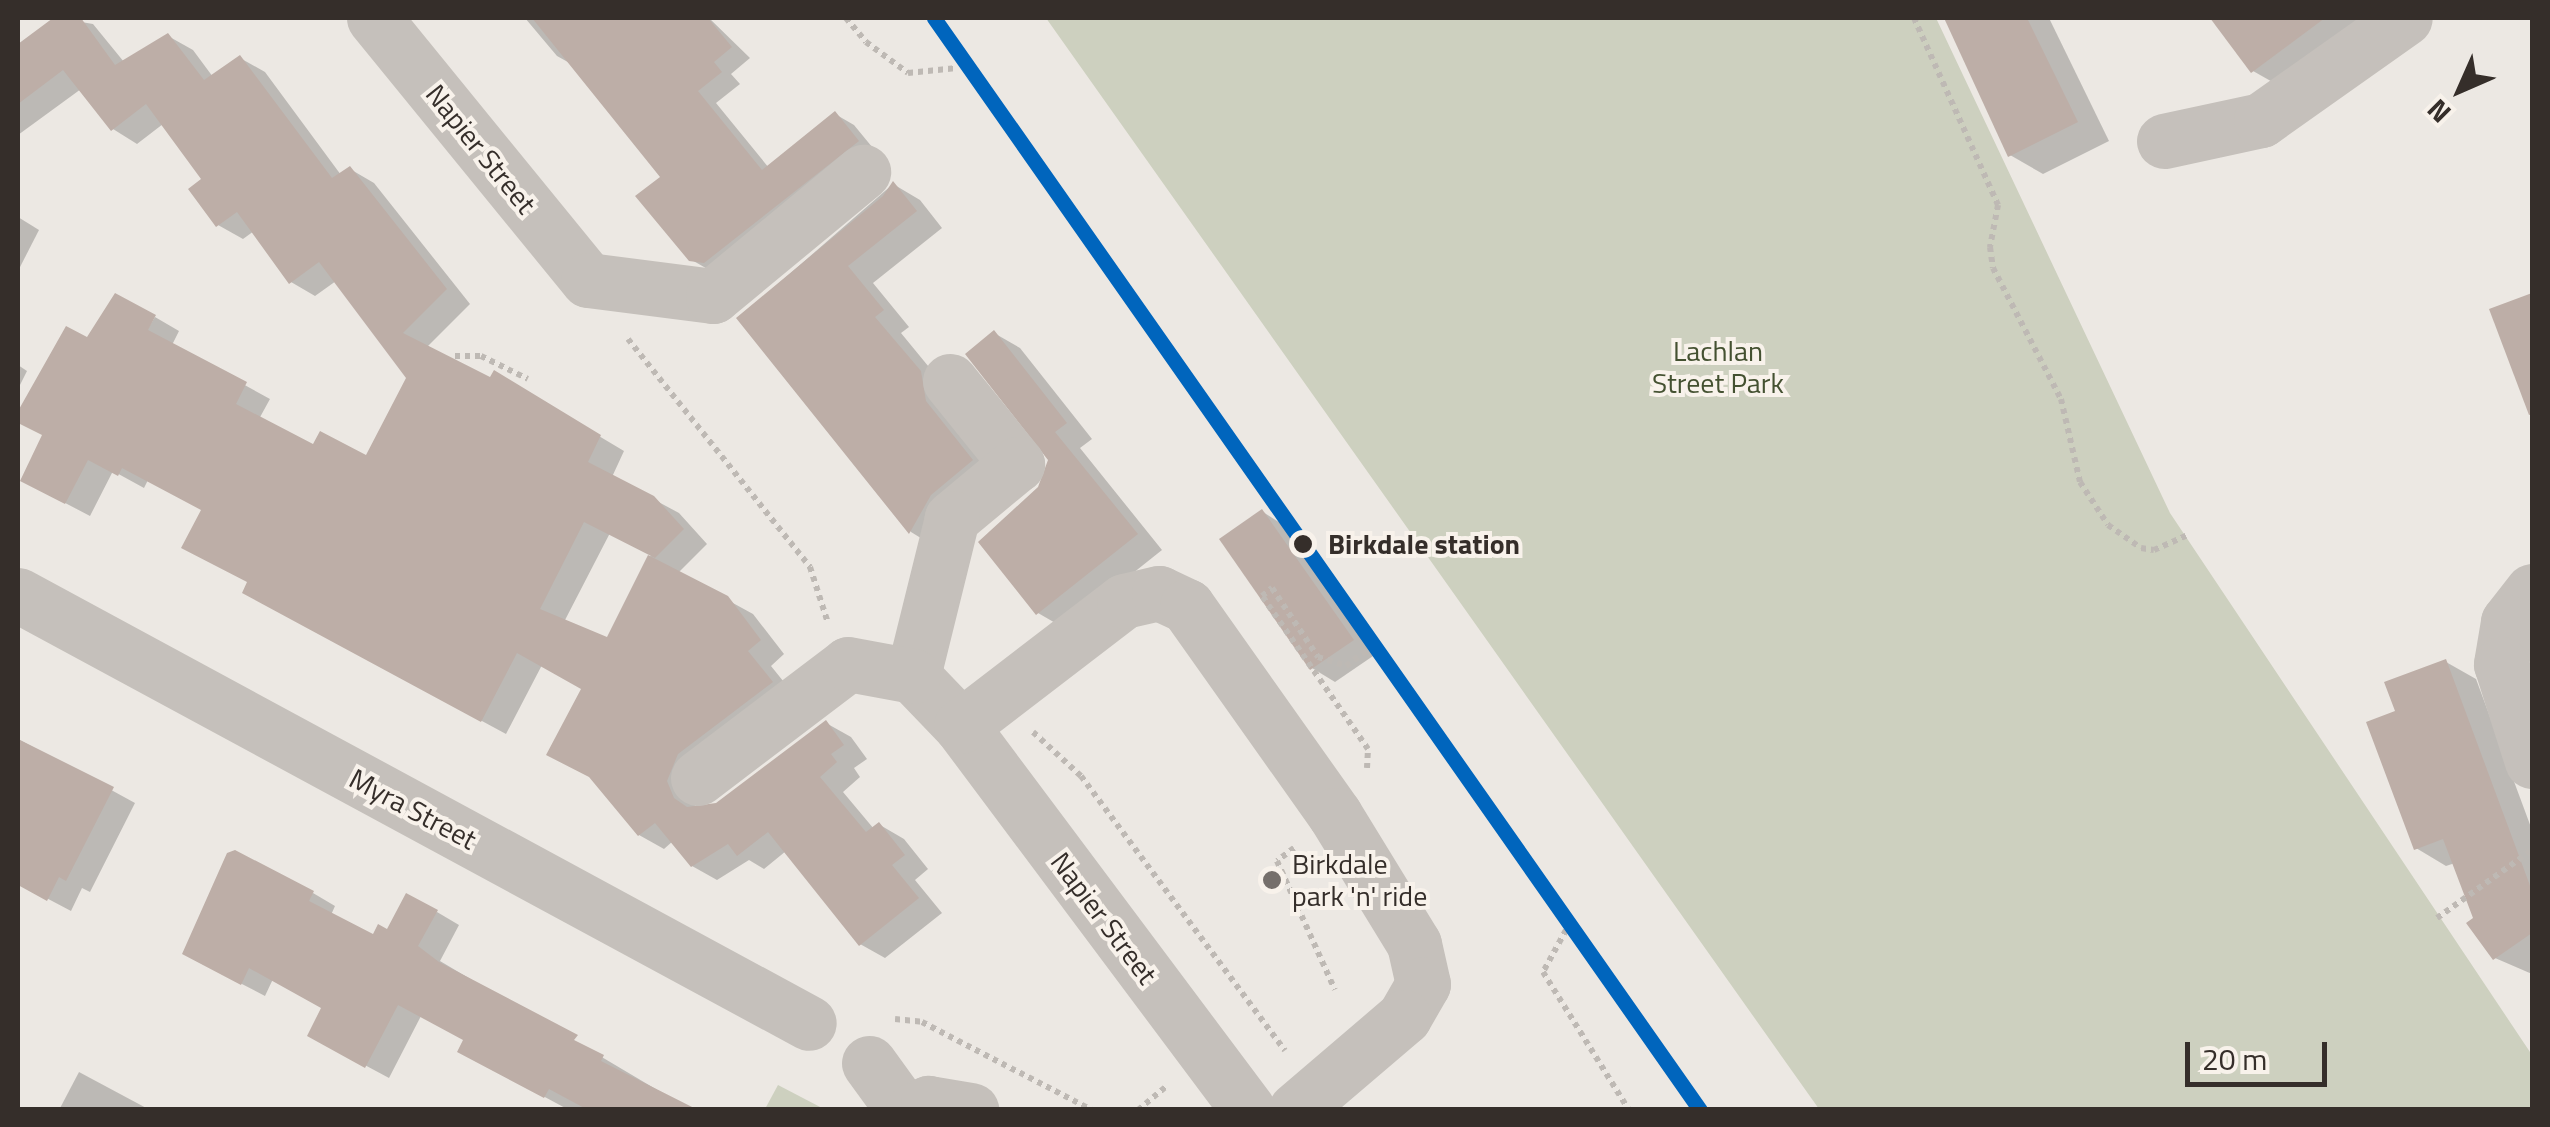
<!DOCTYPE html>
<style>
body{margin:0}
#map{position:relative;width:2550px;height:1127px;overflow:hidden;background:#ece8e3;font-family:"Titillium Web",sans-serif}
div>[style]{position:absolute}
.green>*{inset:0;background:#cdd0bf}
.shadow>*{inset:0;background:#0003}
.building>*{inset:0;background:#bdaea7}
.path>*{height:6px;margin-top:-3px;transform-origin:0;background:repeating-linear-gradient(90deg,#beb9b4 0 5px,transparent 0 10px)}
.minor>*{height:55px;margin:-27.5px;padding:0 27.5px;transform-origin:27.5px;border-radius:27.5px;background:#c5c0bb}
.rail-1>*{height:15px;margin:-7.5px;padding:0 7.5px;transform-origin:7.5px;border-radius:7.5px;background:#0065bd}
.dots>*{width:28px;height:28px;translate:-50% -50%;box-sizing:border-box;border:5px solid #f8f2eb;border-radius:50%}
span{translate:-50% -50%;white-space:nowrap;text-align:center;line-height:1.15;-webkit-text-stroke:8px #f8f2eb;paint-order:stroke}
.street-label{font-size:28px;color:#352e2a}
.park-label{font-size:28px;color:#445131}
.stop-label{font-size:28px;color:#352e2a;font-weight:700}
.left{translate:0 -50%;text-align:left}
.poi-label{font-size:28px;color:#352e2a}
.frame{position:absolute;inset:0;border:20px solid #352e2a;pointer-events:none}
.north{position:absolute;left:2410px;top:40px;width:100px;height:100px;-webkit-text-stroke:8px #f8f2eb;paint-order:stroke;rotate:225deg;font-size:28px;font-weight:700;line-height:40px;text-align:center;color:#352e2a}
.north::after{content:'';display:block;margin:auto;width:35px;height:45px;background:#352e2a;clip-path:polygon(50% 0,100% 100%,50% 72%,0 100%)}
.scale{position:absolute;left:2185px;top:1042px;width:142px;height:45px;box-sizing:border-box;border:5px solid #352e2a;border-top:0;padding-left:12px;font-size:30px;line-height:35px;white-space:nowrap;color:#352e2a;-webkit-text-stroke:8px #f8f2eb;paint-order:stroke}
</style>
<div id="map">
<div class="green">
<div style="clip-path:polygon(1046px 18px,1936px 18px,2170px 513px,2532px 1055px,2532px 1109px,1819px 1109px)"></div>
<div style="clip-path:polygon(778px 1085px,824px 1109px,765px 1109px)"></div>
</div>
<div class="shadow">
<div style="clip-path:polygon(evenodd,58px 18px,93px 24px,124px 62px,168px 36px,193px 50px,213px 77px,240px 58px,265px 72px,341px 175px,350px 169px,374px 183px,470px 304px,426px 348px,491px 381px,495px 374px,624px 451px,612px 477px,679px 513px,707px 544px,678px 573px,753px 614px,784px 654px,771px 666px,796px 697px,691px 796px,696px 808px,717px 806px,826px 723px,851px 737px,867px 759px,854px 768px,860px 777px,843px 792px,874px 829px,880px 825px,904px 839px,928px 869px,915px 880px,942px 913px,885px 958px,860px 944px,786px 851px,764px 869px,749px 860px,717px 880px,692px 866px,673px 841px,664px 849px,639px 835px,584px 688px,542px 665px,506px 734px,269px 606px,204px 510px,148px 480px,144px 488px,113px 471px,90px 516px,48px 494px,155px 317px,179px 331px,172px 345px,270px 399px,259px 419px,314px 447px,367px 458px,408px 378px,336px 281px,315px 296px,291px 282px,254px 231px,243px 239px,218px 225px,204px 180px,163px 124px,137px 144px,113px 129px,81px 89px,18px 135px,18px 47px,58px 18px,610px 533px,651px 555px,608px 640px,564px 622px,610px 533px)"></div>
<div style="clip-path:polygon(525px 18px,685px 18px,692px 25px,709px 18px,750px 58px,731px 74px,740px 84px,716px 103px,769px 168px,835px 114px,854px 125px,877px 153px,711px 271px,690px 259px,663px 177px,575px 66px,557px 56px)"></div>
<div style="clip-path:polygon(1946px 18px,2049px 18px,2109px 141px,2043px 174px,2010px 155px)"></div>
<div style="clip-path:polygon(2214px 18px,2398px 18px,2294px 94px,2253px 71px)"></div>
<div style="clip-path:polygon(893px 184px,920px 200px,942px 228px,873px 283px,909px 327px,901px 333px,947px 389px,999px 476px,937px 548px,911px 532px,739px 318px)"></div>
<div style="clip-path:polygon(18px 217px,39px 230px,18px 271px)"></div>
<div style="clip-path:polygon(2532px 296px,2532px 417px,2492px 310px)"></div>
<div style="clip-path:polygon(994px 333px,1020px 348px,1092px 439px,1080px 448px,1162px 550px,1064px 628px,1038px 613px,1040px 489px,1051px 460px)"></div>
<div style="clip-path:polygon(18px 365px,27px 371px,18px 389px)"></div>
<div style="clip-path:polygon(1263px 512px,1285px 526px,1376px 654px,1335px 682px,1312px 668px)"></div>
<div style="clip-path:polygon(2446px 662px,2476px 679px,2532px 830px,2532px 974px,2495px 958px,2455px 863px,2446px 866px,2416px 848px,2399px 713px)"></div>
<div style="clip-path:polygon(18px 739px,135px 803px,90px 892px,82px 888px,71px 911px,18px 883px)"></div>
<div style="clip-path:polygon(313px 893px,335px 906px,331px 915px,374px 938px,437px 912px,459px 925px,440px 961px,691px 1110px,569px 1110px,483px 1064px,466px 1040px,421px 1016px,389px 1078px,333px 1048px,324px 1008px,273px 979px,265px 996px,207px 966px)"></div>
<div style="clip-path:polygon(79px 1072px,150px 1110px,59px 1110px)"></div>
</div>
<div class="building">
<div style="clip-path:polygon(53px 18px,81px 18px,115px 65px,168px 33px,204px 80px,240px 55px,332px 178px,350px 166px,447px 289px,403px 333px,490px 377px,494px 370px,601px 435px,588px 462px,654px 496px,684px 529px,655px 558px,584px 522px,540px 609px,607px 637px,648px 555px,728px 596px,761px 640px,748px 651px,773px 682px,678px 754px,667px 781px,674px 798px,687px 807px,716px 803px,826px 720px,844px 745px,831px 754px,837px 762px,820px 777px,866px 832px,879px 822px,905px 855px,892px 865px,919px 898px,859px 946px,768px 832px,737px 856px,728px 844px,691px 867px,655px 823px,638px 836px,589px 777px,546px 755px,581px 689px,517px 653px,481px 722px,242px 593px,247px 582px,181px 548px,201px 510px,122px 468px,118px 476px,88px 460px,65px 504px,20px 481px,42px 435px,18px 423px,18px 411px,66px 326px,87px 337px,115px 293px,156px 315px,148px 330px,247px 382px,236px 404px,313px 444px,320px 431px,366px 455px,406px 378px,319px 262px,289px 284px,237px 212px,216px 227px,188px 189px,201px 179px,146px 104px,111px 131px,63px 70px,18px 104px,18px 44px)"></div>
<div style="clip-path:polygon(532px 18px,708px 18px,732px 47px,714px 62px,722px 72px,698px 91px,762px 170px,835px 111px,859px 141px,704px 263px,689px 261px,635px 196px,660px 177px)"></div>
<div style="clip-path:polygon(1944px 18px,2027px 18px,2078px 122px,2008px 157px)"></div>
<div style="clip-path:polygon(2210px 18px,2325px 18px,2251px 73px)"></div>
<div style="clip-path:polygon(893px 181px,917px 211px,848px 266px,884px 310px,875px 317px,921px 371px,926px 401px,973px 460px,931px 495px,909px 534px,736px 318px,883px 196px)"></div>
<div style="clip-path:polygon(2532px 293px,2532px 414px,2529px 415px,2489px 309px)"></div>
<div style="clip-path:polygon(994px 330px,1067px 423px,1055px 432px,1138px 534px,1036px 615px,978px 542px,1038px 487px,1048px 460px,965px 354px)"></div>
<div style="clip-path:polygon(1262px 509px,1354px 640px,1310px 670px,1219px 539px)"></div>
<div style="clip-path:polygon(2446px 659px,2532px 891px,2532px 933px,2493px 960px,2466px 923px,2473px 918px,2443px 839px,2414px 850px,2366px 722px,2395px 711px,2384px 682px)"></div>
<div style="clip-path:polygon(18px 739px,114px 787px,66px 881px,59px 877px,47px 901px,18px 885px)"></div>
<div style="clip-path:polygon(235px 850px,314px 891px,309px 901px,373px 934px,378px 924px,387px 929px,406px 893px,438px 910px,418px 946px,439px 962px,578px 1035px,574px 1040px,604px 1055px,601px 1061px,698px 1110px,588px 1110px,549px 1089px,544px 1098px,457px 1052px,463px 1040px,398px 1005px,365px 1068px,307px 1036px,321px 1008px,249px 968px,241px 985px,182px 954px,227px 853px)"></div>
</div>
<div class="path">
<div style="left:846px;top:18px;width:31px;rotate:50deg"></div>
<div style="left:866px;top:42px;width:52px;rotate:36.4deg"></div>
<div style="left:908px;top:73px;width:49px;rotate:-5.8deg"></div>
<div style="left:1914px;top:18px;width:205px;rotate:65.8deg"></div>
<div style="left:1998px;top:205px;width:43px;rotate:100.8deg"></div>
<div style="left:1990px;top:247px;width:21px;rotate:82deg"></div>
<div style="left:1993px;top:268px;width:148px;rotate:62.6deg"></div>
<div style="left:2061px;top:399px;width:85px;rotate:77.1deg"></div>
<div style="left:2080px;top:482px;width:51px;rotate:56.9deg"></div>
<div style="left:2108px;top:525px;width:40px;rotate:34.9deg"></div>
<div style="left:2141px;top:548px;width:13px;rotate:9deg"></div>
<div style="left:2154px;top:550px;width:35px;rotate:-24deg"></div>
<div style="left:628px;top:339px;width:292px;rotate:51.4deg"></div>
<div style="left:810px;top:567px;width:56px;rotate:72.2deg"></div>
<div style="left:455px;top:356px;width:26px"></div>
<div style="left:481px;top:356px;width:52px;rotate:26.1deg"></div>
<div style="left:1033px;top:732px;width:65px;rotate:42.5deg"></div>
<div style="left:1081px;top:776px;width:342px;rotate:53.4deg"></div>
<div style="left:1367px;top:768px;width:19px;rotate:-87deg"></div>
<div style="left:1368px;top:749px;width:186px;rotate:-124.7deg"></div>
<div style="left:1262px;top:596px;width:13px;rotate:-39deg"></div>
<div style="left:1272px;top:588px;width:83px;rotate:56.3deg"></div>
<div style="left:1318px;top:657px;width:29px;rotate:18deg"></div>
<div style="left:1346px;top:666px;width:36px;rotate:-37deg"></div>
<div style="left:1294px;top:848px;width:21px;rotate:143deg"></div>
<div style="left:1277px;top:861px;width:141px;rotate:65.8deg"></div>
<div style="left:2437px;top:918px;width:117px;rotate:-35.6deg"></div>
<div style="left:1566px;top:930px;width:48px;rotate:118.7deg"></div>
<div style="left:1543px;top:972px;width:163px;rotate:58.1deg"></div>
<div style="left:895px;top:1019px;width:27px;rotate:6deg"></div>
<div style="left:922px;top:1022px;width:191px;rotate:27.4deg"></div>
<div style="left:1138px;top:1110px;width:39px;rotate:-40deg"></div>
</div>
<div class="minor">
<div style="left:374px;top:18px;width:338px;rotate:50.8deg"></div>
<div style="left:588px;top:280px;width:126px;rotate:7.3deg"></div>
<div style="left:713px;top:296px;width:195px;rotate:-39.6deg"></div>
<div style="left:2164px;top:141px;width:99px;rotate:-12.2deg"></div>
<div style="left:2261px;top:120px;width:176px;rotate:-35.3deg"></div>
<div style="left:950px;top:381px;width:107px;rotate:51.1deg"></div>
<div style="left:1017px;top:464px;width:85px;rotate:140.3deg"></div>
<div style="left:952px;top:518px;width:163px;rotate:103.9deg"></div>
<div style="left:913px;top:676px;width:69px;rotate:46.2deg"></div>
<div style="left:961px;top:726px;width:479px;rotate:53.2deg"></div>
<div style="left:2532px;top:591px;width:39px;rotate:128deg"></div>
<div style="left:2508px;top:622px;width:43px;rotate:99.5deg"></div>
<div style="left:2501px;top:664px;width:102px;rotate:72.3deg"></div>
<div style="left:18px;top:595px;width:899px;rotate:28.42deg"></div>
<div style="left:961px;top:726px;width:205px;rotate:-37.5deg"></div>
<div style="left:1124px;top:601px;width:36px;rotate:-13deg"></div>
<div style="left:1159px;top:593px;width:31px;rotate:25deg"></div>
<div style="left:1187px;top:606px;width:256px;rotate:54.7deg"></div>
<div style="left:1335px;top:815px;width:151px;rotate:58.5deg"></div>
<div style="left:1414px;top:944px;width:41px;rotate:77.3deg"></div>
<div style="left:1423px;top:984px;width:38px;rotate:120deg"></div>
<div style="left:1404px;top:1017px;width:143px;rotate:139.5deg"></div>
<div style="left:698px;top:778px;width:188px;rotate:-37.2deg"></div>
<div style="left:848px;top:664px;width:66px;rotate:10.5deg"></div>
<div style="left:869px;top:1063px;width:58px;rotate:54.1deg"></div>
<div style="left:913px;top:1110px;width:17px;rotate:-25deg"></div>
<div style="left:928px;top:1103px;width:44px;rotate:9.2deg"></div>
</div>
<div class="rail-1">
<div style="left:934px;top:18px;width:1334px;rotate:54.95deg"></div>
</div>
<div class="dots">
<div style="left:1303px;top:544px;background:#352e2a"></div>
<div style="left:1272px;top:880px;background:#756f6b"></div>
</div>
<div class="street-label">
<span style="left:481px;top:149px;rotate:51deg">Napier Street</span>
<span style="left:413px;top:809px;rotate:28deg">Myra Street</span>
<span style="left:1104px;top:918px;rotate:53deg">Napier Street</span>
</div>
<div class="park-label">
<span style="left:1718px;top:367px">Lachlan<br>Street Park</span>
</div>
<div class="stop-label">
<span class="left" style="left:1328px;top:544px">Birkdale station</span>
</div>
<div class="poi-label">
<span class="left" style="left:1292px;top:880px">Birkdale<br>park 'n' ride</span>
</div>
<div class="frame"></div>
<div class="north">N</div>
<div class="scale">20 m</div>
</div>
